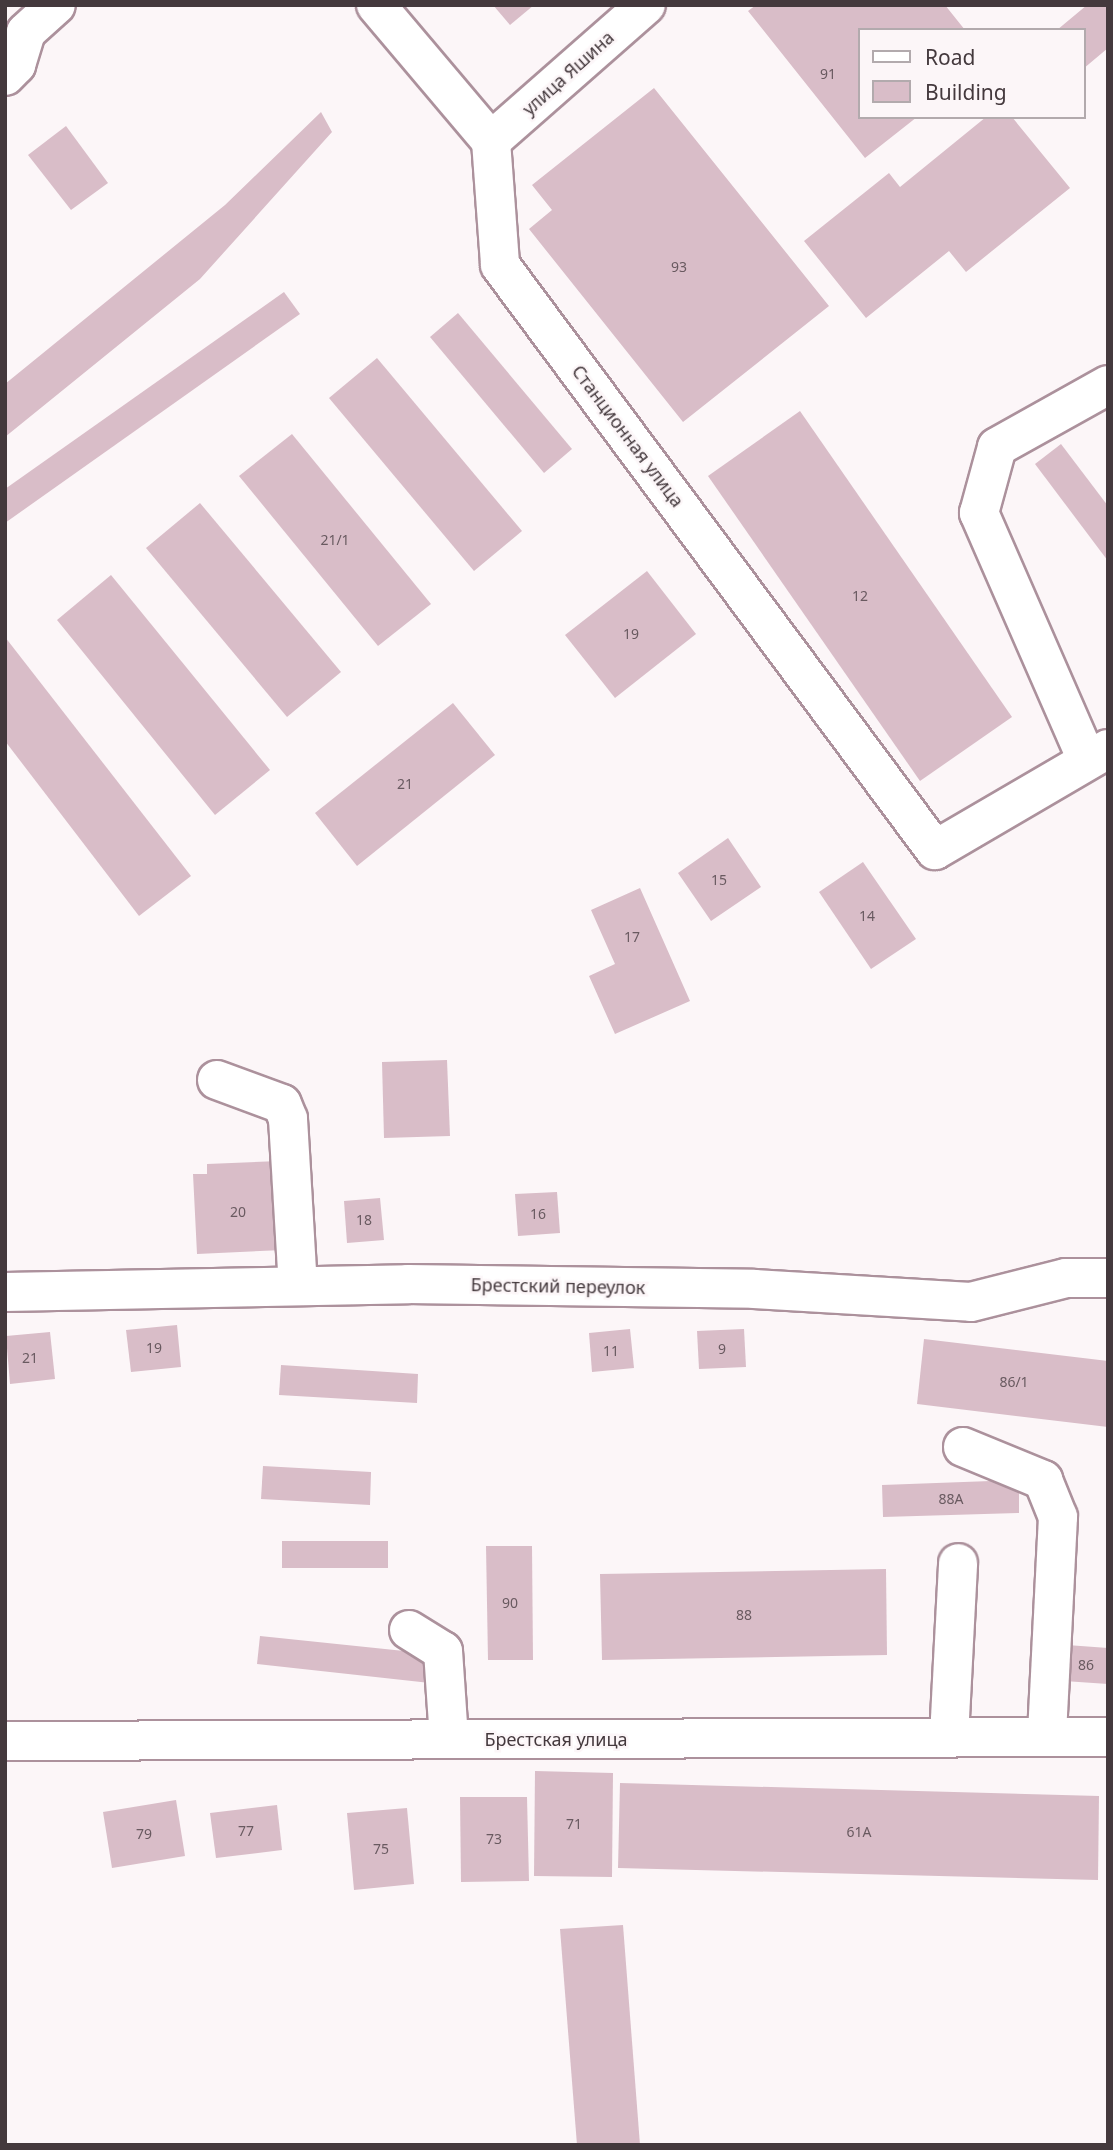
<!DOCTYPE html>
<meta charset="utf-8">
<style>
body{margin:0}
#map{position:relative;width:1113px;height:2150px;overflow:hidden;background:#fcf6f8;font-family:"Noto Sans",sans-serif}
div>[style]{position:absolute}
.building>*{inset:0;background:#d9bdc8}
.roads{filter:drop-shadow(2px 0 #ac919c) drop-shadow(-2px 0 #ac919c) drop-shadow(0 2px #ac919c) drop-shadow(0 -2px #ac919c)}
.minor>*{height:38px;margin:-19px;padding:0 19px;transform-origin:19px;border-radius:19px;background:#fff}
span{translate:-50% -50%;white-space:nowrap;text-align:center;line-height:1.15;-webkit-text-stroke:5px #fcf6f8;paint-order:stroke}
.number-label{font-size:14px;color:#695a60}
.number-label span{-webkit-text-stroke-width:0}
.street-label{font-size:18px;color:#44393d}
.frame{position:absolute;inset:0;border:7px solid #44393d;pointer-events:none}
.legend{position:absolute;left:858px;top:28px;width:228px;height:91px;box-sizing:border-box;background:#fcf6f8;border:2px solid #b2aaad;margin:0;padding:9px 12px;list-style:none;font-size:21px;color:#44393d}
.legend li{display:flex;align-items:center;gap:14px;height:35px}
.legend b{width:35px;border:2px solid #b2aaad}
</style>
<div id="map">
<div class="building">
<div style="clip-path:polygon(493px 5px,534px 5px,510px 25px)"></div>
<div style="clip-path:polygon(756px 5px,945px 5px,965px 30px,859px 30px,859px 117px,917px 117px,865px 158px,748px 11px)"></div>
<div style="clip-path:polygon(1087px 5px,1108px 5px,1108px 48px,1083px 69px,1083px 30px,1057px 30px)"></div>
<div style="clip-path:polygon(654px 88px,829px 306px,683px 422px,529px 229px,552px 210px,532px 185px)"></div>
<div style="clip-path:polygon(321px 112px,332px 132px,200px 279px,5px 437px,5px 384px,225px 205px)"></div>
<div style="clip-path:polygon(986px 117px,1012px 117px,1070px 188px,966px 272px,949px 251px,866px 318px,804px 241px,889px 173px,900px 187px)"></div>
<div style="clip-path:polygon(66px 126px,108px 183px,71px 210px,28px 155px)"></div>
<div style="clip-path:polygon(284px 292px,300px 314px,5px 523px,5px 489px)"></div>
<div style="clip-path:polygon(458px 313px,572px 449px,544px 473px,430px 337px)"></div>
<div style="clip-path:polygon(377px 358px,522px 531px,474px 571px,329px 398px)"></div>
<div style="clip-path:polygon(800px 411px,1012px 717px,920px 781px,708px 476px)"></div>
<div style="clip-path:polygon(292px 434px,431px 604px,378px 646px,239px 476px)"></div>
<div style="clip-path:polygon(1061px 444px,1108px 506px,1108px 561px,1035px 464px)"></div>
<div style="clip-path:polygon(200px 503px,341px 672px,287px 717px,146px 548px)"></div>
<div style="clip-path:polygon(647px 571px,696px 634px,615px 698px,565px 635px)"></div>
<div style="clip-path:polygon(111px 575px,270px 770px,215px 815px,57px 620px)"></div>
<div style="clip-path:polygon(5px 637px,191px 876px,139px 916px,5px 741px)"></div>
<div style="clip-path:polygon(453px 703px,495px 755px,357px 866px,315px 813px)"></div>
<div style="clip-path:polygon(728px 838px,761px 887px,711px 921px,678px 873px)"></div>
<div style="clip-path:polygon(863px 862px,916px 939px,871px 969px,819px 892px)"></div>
<div style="clip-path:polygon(640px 888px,690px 1001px,615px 1034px,589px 976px,615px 964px,591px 910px)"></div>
<div style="clip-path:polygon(447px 1060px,450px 1136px,384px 1138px,382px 1062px)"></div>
<div style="clip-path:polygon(279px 1161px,283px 1250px,197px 1254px,193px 1174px,207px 1174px,207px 1164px)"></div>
<div style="clip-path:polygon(557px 1192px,560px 1233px,518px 1236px,515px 1194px)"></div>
<div style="clip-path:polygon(380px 1198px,384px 1240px,347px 1243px,344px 1201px)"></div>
<div style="clip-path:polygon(177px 1325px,181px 1367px,131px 1372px,126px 1330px)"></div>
<div style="clip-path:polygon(630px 1329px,634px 1368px,592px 1372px,589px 1333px)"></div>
<div style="clip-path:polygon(744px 1329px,746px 1367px,699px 1369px,697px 1331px)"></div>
<div style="clip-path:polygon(50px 1332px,55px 1379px,10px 1384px,6px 1336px)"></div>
<div style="clip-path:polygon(924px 1339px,1108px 1361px,1108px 1427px,917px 1404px)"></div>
<div style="clip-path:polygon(281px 1365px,418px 1374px,417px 1403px,279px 1395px)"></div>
<div style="clip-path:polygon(263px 1466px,371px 1472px,370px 1505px,261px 1499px)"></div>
<div style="clip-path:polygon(1019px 1480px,1019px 1513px,883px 1517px,882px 1485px)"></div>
<div style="clip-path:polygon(282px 1541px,388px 1541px,388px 1568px,282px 1568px)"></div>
<div style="clip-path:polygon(486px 1546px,532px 1546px,533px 1660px,488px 1660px)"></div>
<div style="clip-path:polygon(886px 1569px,887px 1655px,602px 1660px,600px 1574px)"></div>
<div style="clip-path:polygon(260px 1636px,433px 1654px,430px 1683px,257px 1664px)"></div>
<div style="clip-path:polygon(1067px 1645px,1108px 1648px,1108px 1684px,1064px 1681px)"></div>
<div style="clip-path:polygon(535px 1771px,613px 1773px,612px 1877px,534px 1876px)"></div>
<div style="clip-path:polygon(620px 1783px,1099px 1796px,1098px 1880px,618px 1868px)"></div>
<div style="clip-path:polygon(460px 1797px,527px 1797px,529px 1881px,461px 1882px)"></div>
<div style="clip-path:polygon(176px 1800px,185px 1856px,112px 1868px,103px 1812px)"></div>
<div style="clip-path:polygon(277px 1805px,282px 1850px,216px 1858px,210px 1813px)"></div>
<div style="clip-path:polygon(407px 1808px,414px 1884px,354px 1890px,347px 1813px)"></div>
<div style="clip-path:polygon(623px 1925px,640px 2145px,577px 2145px,560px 1929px)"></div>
</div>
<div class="roads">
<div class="minor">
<div style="left:376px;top:5px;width:178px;rotate:49.8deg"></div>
<div style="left:491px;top:141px;width:124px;rotate:85.8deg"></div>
<div style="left:500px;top:265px;width:729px;rotate:53.37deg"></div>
<div style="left:935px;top:850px;width:200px;rotate:-30.3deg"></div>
<div style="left:5px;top:76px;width:16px;rotate:-45deg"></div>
<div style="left:16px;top:65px;width:34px;rotate:-73deg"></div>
<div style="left:26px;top:32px;width:40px;rotate:-42deg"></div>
<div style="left:491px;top:141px;width:206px;rotate:-41.3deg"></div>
<div style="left:1087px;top:760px;width:270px;rotate:-113.6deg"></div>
<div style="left:979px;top:513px;width:68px;rotate:-74.7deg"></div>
<div style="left:997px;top:447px;width:127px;rotate:-29.2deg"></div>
<div style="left:217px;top:1080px;width:69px;rotate:20.3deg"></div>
<div style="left:282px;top:1104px;width:16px;rotate:68deg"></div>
<div style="left:288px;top:1119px;width:166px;rotate:86.6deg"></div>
<div style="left:5px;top:1292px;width:403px;rotate:-1.1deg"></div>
<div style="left:408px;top:1284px;width:346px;rotate:0.8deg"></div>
<div style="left:754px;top:1289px;width:217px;rotate:3.4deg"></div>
<div style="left:971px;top:1302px;width:98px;rotate:-14.2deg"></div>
<div style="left:1066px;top:1278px;width:42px"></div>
<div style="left:963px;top:1447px;width:87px;rotate:22.4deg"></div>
<div style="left:1043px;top:1480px;width:40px;rotate:68deg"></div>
<div style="left:1058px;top:1517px;width:220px;rotate:92.9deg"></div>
<div style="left:409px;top:1630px;width:40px;rotate:32deg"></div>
<div style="left:443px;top:1651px;width:88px;rotate:86.1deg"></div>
<div style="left:949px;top:1737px;width:174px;rotate:-87deg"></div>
<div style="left:5px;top:1741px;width:1103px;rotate:-0.21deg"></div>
</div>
</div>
<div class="number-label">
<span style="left:828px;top:74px">91</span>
<span style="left:679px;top:267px">93</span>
<span style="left:335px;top:540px">21/1</span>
<span style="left:860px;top:596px">12</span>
<span style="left:631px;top:634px">19</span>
<span style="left:405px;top:784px">21</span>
<span style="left:719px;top:880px">15</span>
<span style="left:867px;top:916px">14</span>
<span style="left:632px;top:937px">17</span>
<span style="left:238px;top:1212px">20</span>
<span style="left:538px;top:1214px">16</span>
<span style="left:364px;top:1220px">18</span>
<span style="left:154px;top:1348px">19</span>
<span style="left:722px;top:1349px">9</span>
<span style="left:611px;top:1351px">11</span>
<span style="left:30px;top:1358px">21</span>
<span style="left:1014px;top:1382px">86/1</span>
<span style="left:951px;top:1499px">88А</span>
<span style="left:510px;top:1603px">90</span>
<span style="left:744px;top:1615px">88</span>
<span style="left:1086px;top:1665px">86</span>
<span style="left:574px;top:1824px">71</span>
<span style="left:246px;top:1831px">77</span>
<span style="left:859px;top:1832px">61А</span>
<span style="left:144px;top:1834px">79</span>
<span style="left:494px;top:1839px">73</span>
<span style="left:381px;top:1849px">75</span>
</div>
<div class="street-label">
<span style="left:568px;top:73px;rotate:-42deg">улица Яшина</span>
<span style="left:628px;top:436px;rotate:53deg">Станционная улица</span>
<span style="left:558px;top:1286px;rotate:1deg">Брестский переулок</span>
<span style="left:556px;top:1739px">Брестская улица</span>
</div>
<div class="frame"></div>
<ul class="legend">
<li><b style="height:9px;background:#fff"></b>Road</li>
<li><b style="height:19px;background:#d9bdc8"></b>Building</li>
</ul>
</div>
